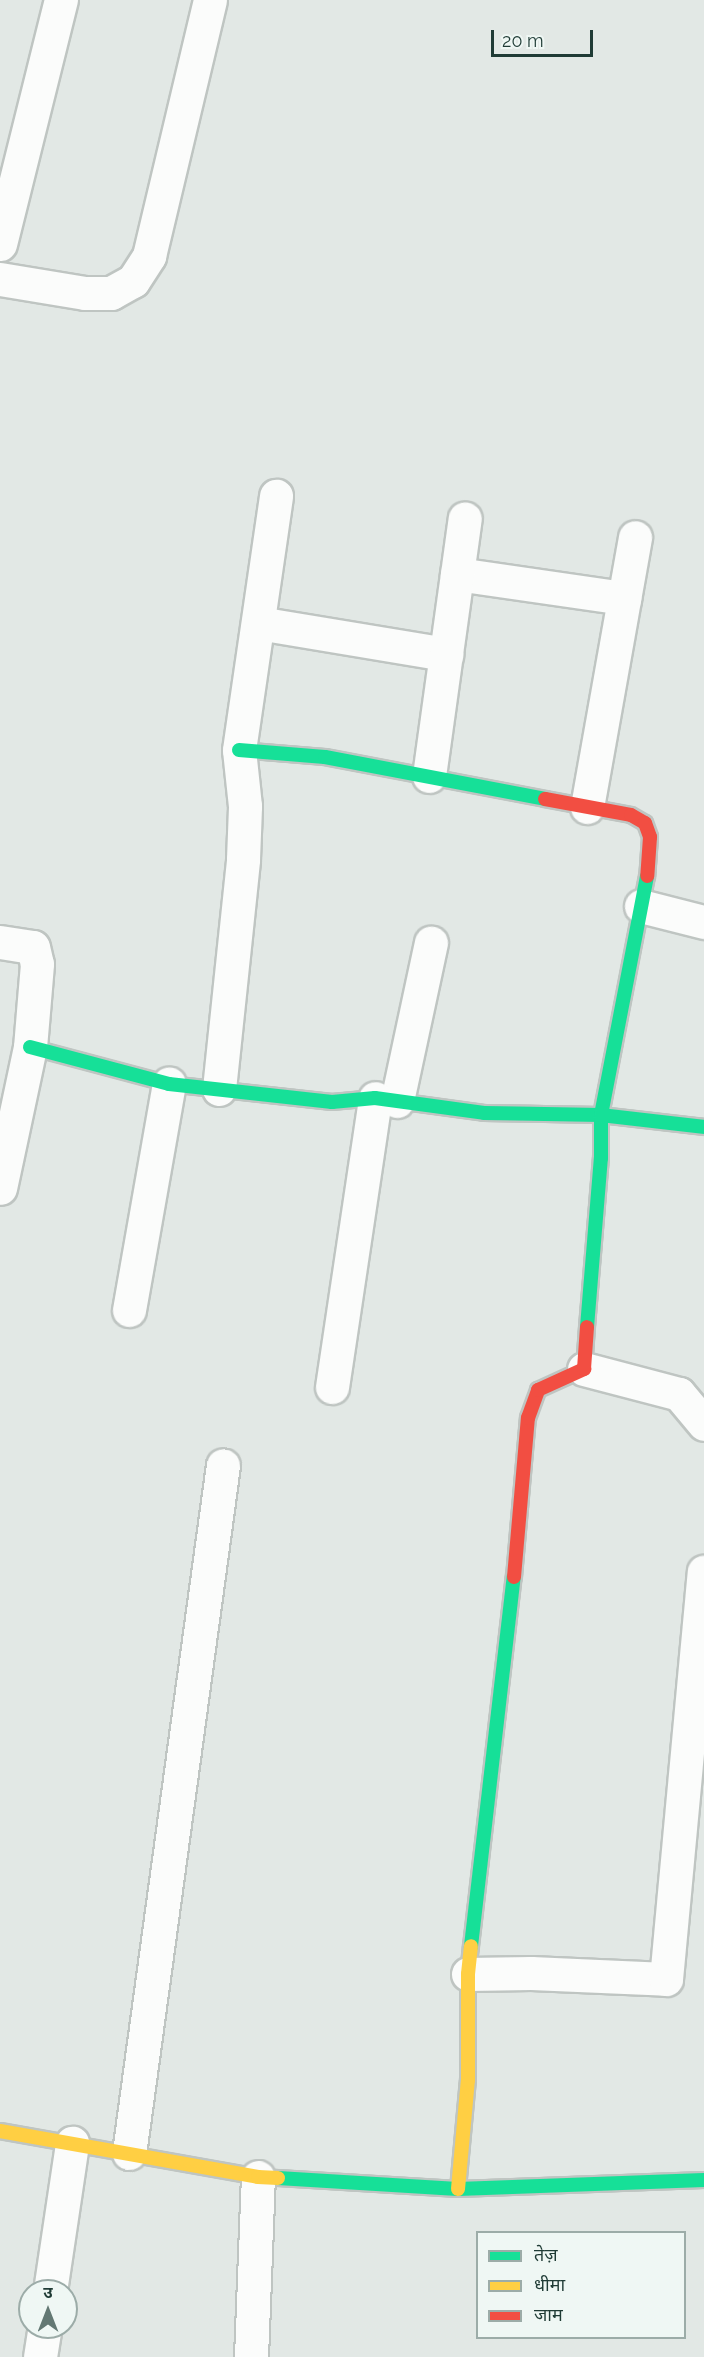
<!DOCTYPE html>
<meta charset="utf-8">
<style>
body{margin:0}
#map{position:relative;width:704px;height:2357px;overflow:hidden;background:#e2e8e5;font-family:Raleway,"Noto Sans Devanagari",sans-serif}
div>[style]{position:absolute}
.roads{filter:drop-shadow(2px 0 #bfc5c2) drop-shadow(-2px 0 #bfc5c2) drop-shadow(0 2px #bfc5c2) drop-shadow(0 -2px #bfc5c2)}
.street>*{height:33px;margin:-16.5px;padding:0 16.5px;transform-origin:16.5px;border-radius:16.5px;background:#fbfcfb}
.fast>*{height:14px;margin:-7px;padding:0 7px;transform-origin:7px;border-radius:7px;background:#16e098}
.slow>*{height:14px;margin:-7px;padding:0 7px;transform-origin:7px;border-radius:7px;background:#ffcf43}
.jam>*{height:14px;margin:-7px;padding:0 7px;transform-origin:7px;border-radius:7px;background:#f24e42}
span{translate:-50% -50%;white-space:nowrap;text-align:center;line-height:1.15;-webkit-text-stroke:6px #eff7f4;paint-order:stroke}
.legend{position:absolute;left:476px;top:2231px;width:210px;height:108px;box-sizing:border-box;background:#eff7f4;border:2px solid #9caca8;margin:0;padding:8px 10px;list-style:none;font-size:18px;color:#1f3b35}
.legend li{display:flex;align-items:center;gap:12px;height:30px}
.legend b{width:30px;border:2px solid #9caca8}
.north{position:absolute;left:18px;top:2279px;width:60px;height:60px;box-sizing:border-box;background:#eff7f4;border:2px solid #9caca8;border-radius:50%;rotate:0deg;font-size:16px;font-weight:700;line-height:24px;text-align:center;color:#1f3b35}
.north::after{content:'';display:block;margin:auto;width:21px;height:27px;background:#637873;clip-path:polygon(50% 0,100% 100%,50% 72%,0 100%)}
.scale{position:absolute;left:491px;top:30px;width:102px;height:27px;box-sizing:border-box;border:3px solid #1f3b35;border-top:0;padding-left:8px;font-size:18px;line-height:21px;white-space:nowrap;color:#1f3b35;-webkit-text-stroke:4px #eff7f4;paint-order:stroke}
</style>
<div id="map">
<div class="roads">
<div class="street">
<div style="left:0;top:244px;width:252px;rotate:-76deg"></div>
<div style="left:0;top:279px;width:86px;rotate:9.4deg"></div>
<div style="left:85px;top:293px;width:26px"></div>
<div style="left:111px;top:293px;width:25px;rotate:-29deg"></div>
<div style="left:133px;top:281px;width:30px;rotate:-57deg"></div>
<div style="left:149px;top:256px;width:263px;rotate:-76.6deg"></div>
<div style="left:457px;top:574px;width:169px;rotate:8.2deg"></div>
<div style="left:258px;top:623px;width:191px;rotate:9.4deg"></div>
<div style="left:429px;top:776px;width:260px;rotate:-82.1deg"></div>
<div style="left:587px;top:807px;width:274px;rotate:-79.9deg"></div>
<div style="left:641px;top:906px;width:65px;rotate:14.3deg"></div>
<div style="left:0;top:942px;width:33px;rotate:9deg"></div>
<div style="left:33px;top:947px;width:17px;rotate:77deg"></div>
<div style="left:37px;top:964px;width:83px;rotate:94.8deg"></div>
<div style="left:30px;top:1047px;width:144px;rotate:102deg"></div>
<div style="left:219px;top:1089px;width:231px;rotate:-84deg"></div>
<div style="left:243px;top:859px;width:53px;rotate:-87.8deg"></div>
<div style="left:245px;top:806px;width:56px;rotate:-96.1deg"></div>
<div style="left:239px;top:750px;width:257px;rotate:-81.7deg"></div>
<div style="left:397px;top:1101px;width:162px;rotate:-77.9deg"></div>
<div style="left:129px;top:1310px;width:230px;rotate:-80deg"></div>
<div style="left:584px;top:1369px;width:98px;rotate:14.7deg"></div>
<div style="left:679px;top:1394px;width:39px;rotate:50deg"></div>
<div style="left:332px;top:1387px;width:292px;rotate:-81.5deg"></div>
<div style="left:468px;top:1974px;width:63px;rotate:-0.9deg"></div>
<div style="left:531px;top:1973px;width:135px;rotate:2.5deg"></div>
<div style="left:666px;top:1979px;width:409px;rotate:-84.7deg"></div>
<div style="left:129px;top:2153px;width:694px;rotate:-82.22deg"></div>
<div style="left:50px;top:2291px;width:150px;rotate:-81.5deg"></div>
<div style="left:40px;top:2357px;width:30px;rotate:-81deg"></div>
<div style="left:251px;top:2357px;width:180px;rotate:-87.8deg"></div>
</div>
<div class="fast">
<div style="left:239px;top:750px;width:86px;rotate:4.7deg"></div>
<div style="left:325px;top:757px;width:224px;rotate:10.8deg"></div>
<div style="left:30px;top:1047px;width:144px;rotate:14.9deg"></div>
<div style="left:169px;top:1084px;width:164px;rotate:6.3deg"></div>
<div style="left:332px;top:1102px;width:43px;rotate:-5.3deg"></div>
<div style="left:375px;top:1098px;width:110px;rotate:7.8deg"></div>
<div style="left:484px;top:1113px;width:117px;rotate:1deg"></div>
<div style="left:601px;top:1115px;width:243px;rotate:-79.1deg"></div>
<div style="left:587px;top:1327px;width:170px;rotate:-85.3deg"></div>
<div style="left:601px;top:1158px;width:43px;rotate:-90deg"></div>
<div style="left:601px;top:1115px;width:104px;rotate:6.6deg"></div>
<div style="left:471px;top:1946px;width:371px;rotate:-83.4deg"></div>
<div style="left:278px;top:2178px;width:180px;rotate:3.5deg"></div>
<div style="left:458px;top:2189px;width:246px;rotate:-2.1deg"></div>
</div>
<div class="slow">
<div style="left:0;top:2131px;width:262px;rotate:10.1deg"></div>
<div style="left:258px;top:2177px;width:20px;rotate:3deg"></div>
<div style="left:458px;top:2189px;width:109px;rotate:-84.8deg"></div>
<div style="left:468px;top:2080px;width:106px;rotate:-90deg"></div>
<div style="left:468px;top:1974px;width:28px;rotate:-84deg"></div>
</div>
<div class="jam">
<div style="left:545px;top:799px;width:87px;rotate:10.5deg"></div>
<div style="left:631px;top:815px;width:16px;rotate:30deg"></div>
<div style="left:645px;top:823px;width:15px;rotate:70deg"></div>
<div style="left:650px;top:837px;width:39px;rotate:94deg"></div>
<div style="left:514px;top:1577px;width:160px;rotate:-85deg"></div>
<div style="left:528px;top:1418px;width:30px;rotate:-70deg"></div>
<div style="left:538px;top:1390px;width:51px;rotate:-24.5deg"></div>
<div style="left:584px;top:1369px;width:42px;rotate:-85.9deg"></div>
</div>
</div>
<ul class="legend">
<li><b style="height:8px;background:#16e098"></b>तेज़</li>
<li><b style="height:8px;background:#ffcf43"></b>धीमा</li>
<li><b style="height:8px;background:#f24e42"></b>जाम</li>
</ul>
<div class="north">उ</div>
<div class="scale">20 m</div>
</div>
